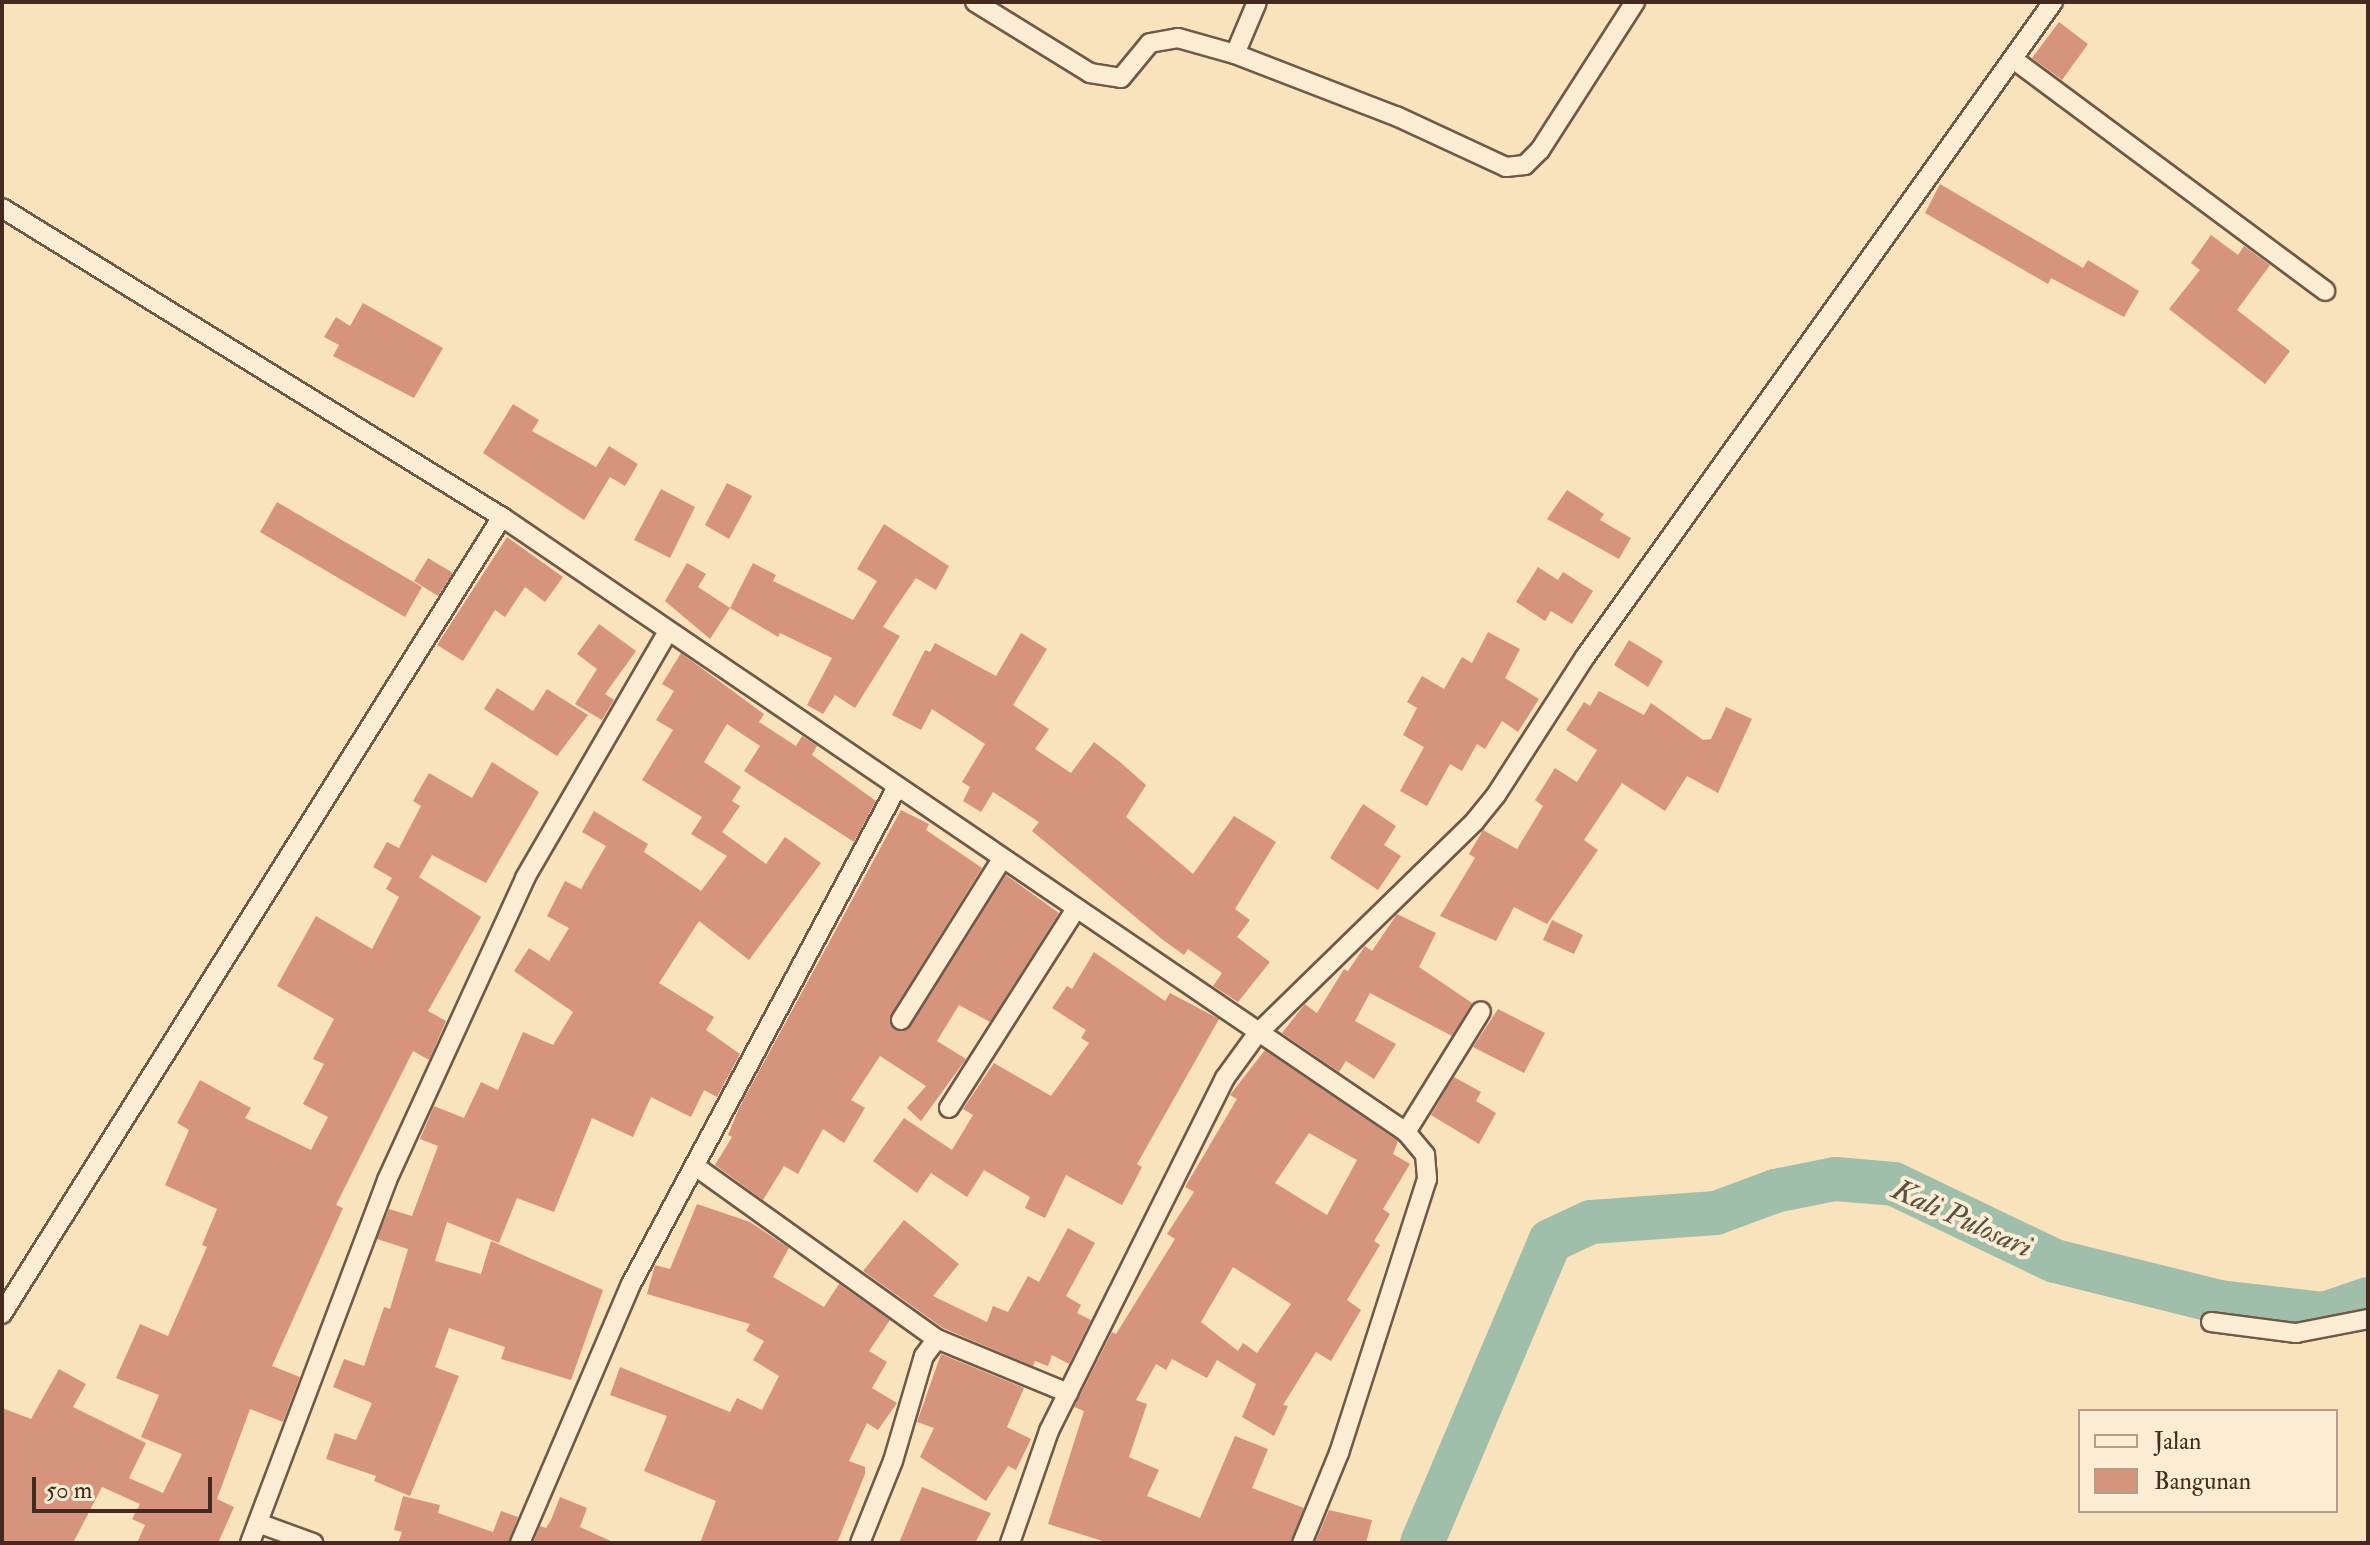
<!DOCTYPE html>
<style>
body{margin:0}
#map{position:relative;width:2370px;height:1545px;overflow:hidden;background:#f9e3bc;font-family:"IM FELL Double Pica",serif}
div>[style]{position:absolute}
.river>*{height:44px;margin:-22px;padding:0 22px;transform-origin:22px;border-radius:22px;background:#9fbfab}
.building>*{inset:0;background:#d7947d}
.roads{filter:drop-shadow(2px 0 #725946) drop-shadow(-2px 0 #725946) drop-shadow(0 2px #725946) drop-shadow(0 -2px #725946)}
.street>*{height:18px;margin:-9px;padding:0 9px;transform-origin:9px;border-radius:9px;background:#fbedd3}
span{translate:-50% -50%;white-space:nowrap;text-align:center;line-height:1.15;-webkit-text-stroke:8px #fbedd3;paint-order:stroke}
.water-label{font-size:30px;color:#5c5042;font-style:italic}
.frame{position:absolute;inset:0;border:4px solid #452b1f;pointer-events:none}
.legend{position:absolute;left:2078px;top:1409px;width:260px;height:104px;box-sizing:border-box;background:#fbedd3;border:2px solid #b29f8b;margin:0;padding:10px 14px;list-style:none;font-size:24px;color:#452b1f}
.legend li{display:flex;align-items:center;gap:16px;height:40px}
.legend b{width:40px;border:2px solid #b29f8b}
.scale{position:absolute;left:32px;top:1477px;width:180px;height:36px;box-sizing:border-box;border:4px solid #452b1f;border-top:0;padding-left:10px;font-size:24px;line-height:28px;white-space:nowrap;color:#452b1f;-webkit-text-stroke:6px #fbedd3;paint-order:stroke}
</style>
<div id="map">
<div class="river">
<div style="left:1422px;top:1543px;width:328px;rotate:-67deg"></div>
<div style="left:1550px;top:1241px;width:45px;rotate:-24.9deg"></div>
<div style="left:1591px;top:1222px;width:125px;rotate:-4.1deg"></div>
<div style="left:1716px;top:1213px;width:63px;rotate:-20.4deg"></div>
<div style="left:1775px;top:1191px;width:61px;rotate:-11.3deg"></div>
<div style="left:1835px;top:1179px;width:59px;rotate:4.8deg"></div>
<div style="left:1894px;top:1184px;width:178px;rotate:25.6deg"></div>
<div style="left:2055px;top:1261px;width:169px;rotate:14deg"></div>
<div style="left:2219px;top:1302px;width:106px;rotate:6.5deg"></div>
<div style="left:2324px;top:1314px;width:46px;rotate:-18.8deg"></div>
</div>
<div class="building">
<div style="clip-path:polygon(2059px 22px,2088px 44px,2062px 80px,2032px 58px)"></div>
<div style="clip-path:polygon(1940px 184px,2083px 268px,2088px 260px,2139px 291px,2124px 317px,2051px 278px,2048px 284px,1925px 213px)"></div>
<div style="clip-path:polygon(2211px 235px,2238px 255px,2244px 246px,2270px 265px,2237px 310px,2290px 351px,2265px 384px,2169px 309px,2200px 270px,2191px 263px)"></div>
<div style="clip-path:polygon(363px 303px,443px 348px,414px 398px,333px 356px,339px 345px,324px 337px,336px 317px,350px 326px)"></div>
<div style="clip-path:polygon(513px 404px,539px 420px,532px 431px,596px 467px,609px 446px,638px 464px,625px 486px,610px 477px,584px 520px,483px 453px)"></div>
<div style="clip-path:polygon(727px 483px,752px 496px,729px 539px,705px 525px)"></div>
<div style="clip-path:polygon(661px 489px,695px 507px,670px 558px,634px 540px)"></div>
<div style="clip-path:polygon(1567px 490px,1604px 514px,1600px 520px,1631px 538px,1619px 559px,1547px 519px)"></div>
<div style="clip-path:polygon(277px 502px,422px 587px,405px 617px,260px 532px)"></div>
<div style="clip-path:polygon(884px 524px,949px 566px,936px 590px,916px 578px,896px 607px,883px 627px,900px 636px,855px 708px,835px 695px,823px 714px,807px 705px,832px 658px,780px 633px,778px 637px,730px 608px,710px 639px,665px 601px,687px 563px,706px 574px,698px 587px,730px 608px,753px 563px,776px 575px,773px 581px,853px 620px,877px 581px,857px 569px)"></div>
<div style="clip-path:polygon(507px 537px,563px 577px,545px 602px,525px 587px,505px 617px,495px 610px,463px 661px,437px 645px)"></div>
<div style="clip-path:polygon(428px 558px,453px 573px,438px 596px,414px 581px)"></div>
<div style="clip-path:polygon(1538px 567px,1558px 580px,1563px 572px,1593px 591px,1572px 624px,1551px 611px,1545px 621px,1516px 602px)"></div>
<div style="clip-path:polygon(599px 624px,636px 651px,605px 694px,614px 700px,602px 720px,575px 704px,597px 669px,577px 654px)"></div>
<div style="clip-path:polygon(1488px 632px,1520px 649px,1505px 678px,1539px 699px,1518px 732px,1502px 721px,1485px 749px,1477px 744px,1462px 771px,1450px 764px,1427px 806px,1400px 791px,1424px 747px,1403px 735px,1417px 708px,1407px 702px,1422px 676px,1444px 689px,1462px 657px,1472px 663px)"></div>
<div style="clip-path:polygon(1021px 633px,1047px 649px,1013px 705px,1049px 729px,1035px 749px,1071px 773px,1094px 742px,1120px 762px,1146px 785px,1126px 817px,1193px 874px,1234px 816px,1276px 842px,1235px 909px,1250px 920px,1237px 937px,1270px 962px,1238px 1002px,1213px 986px,1222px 973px,1188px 949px,1184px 955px,1163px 940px,1032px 831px,1039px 822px,993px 792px,981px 812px,963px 801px,970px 787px,962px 782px,985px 744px,932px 709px,921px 730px,892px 715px,925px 650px,930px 652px,935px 643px,996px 676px)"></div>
<div style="clip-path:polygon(1629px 640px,1663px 661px,1648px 687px,1614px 665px)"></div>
<div style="clip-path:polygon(681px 653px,764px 714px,759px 722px,796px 746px,802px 736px,817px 746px,812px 755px,876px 801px,854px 842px,744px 771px,760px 746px,727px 724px,704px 762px,741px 787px,732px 801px,740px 806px,722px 832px,766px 864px,785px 837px,821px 863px,749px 960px,699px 921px,659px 983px,714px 1017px,706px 1030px,740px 1054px,717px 1097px,704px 1090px,691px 1117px,651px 1097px,633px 1137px,592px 1118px,554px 1212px,517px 1198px,499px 1243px,447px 1222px,435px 1261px,481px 1274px,491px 1241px,603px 1290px,571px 1380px,501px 1359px,505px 1347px,449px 1328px,435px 1367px,459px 1376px,410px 1496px,374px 1481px,376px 1476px,326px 1459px,335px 1433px,356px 1440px,372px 1403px,333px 1387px,344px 1359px,364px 1366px,384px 1307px,390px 1309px,408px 1249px,377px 1239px,389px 1209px,412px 1216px,438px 1146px,420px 1139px,434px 1106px,464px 1118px,481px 1082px,498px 1090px,523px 1032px,553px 1045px,573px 1012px,514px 971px,529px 948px,549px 961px,569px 928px,547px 916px,565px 881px,581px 889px,606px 846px,582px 832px,594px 811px,648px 844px,644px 852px,701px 891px,727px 856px,691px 834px,702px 817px,642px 780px,673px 730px,656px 720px,674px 691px,662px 684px)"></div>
<div style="clip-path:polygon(497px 688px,533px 711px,547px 689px,588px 715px,557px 756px,484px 709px)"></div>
<div style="clip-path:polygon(1599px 691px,1644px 715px,1651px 703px,1703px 740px,1711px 739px,1726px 707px,1752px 719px,1718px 793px,1687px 776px,1665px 811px,1622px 783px,1584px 840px,1598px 850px,1547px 924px,1514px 907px,1496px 941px,1440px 916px,1475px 858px,1469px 854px,1483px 830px,1517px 849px,1543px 806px,1535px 800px,1555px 768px,1577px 782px,1597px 750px,1566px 730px,1584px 702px,1590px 706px)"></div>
<div style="clip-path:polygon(492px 762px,539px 792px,486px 883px,432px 855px,419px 877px,481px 917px,428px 1011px,446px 1021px,429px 1060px,413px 1051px,336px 1205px,343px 1208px,272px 1366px,300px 1377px,283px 1422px,250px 1409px,217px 1499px,234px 1507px,218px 1543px,137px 1543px,145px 1525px,132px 1519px,140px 1504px,102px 1487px,73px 1543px,2px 1543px,2px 1408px,31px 1419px,59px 1369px,86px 1384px,73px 1407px,146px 1443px,129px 1478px,163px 1493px,182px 1454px,141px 1437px,159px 1395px,116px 1378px,140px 1324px,168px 1336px,207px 1247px,202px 1245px,217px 1209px,165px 1185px,189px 1130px,177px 1123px,200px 1080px,251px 1108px,245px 1118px,311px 1150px,328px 1117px,303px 1104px,324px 1064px,313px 1059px,334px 1019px,277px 986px,316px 916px,372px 949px,399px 897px,386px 889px,392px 878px,373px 867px,387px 842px,399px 848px,421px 806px,413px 801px,429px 773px,472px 798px)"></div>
<div style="clip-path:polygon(1363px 804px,1396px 826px,1384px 845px,1401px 856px,1378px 890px,1330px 858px)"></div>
<div style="clip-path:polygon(901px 810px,929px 824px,926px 830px,982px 868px,891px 1014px,894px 1030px,911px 1026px,1006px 875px,1059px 913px,990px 1022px,959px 1005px,937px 1041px,966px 1059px,921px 1121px,907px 1108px,926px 1086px,880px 1056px,851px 1100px,865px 1108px,844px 1143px,823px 1129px,798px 1174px,784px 1166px,763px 1200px,715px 1165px,732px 1137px,728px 1135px,739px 1108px)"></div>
<div style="clip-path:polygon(1397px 914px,1436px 933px,1419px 967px,1472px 1003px,1452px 1036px,1370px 993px,1355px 1021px,1396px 1044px,1374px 1079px,1346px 1061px,1339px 1072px,1282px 1033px,1305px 1004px,1317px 1013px,1344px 969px,1348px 971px,1365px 946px,1372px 951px)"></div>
<div style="clip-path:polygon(1552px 920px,1583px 935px,1574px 954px,1543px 940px)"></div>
<div style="clip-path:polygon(1094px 952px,1165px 1001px,1170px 993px,1219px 1019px,1137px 1164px,1142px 1167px,1122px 1205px,1066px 1175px,1045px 1218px,1025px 1208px,1030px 1197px,984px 1170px,967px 1197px,931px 1173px,917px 1193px,873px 1161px,904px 1118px,952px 1150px,973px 1115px,963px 1109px,994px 1063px,1051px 1096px,1089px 1043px,1081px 1038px,1086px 1030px,1052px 1008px,1067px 986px,1072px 989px)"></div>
<div style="clip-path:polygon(1498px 1009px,1545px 1033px,1524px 1073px,1473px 1047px)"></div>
<div style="clip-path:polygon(evenodd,1265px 1050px,1398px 1141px,1393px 1154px,1410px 1164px,1383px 1209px,1390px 1214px,1374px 1241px,1380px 1245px,1347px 1300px,1361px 1310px,1331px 1361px,1316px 1352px,1283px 1405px,1288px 1406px,1274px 1436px,1242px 1417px,1256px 1384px,1217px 1360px,1207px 1378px,1172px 1359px,1166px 1370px,1156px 1364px,1136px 1400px,1147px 1404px,1129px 1457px,1159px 1470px,1147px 1496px,1200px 1518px,1235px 1436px,1268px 1449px,1252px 1488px,1304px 1508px,1290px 1543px,1109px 1543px,1048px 1524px,1084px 1411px,1074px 1407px,1112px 1332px,1116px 1334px,1175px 1239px,1167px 1234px,1194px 1192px,1185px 1187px,1237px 1099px,1230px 1095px,1265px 1050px,1309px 1133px,1357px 1160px,1327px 1215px,1275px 1183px,1309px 1133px,1265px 1050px,1233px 1267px,1291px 1304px,1257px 1353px,1243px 1343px,1238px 1351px,1201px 1322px,1233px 1267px)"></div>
<div style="clip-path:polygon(1454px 1077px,1481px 1092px,1476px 1101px,1496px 1113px,1479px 1144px,1431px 1115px)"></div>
<div style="clip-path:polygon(697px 1204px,750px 1222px,789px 1248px,773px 1277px,824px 1307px,839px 1284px,890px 1320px,869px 1351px,887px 1362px,872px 1388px,897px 1403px,878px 1430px,867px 1423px,849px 1461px,865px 1467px,865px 1474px,837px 1543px,700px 1543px,716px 1501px,644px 1471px,667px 1416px,610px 1395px,620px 1367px,730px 1412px,737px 1398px,762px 1410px,779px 1376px,753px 1360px,764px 1341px,746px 1331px,750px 1324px,647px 1294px,655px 1265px,670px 1269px)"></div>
<div style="clip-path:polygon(904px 1220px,959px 1264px,933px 1296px,987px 1322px,993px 1306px,1008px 1312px,1028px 1276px,1039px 1282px,1068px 1228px,1095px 1243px,1066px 1296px,1081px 1305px,1077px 1313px,1091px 1320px,1069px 1364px,1052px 1355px,1048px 1366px,1035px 1361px,1033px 1366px,943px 1328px,863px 1271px)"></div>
<div style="clip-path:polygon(941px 1354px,1024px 1388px,1007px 1427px,1031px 1439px,1016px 1470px,1008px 1466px,986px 1501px,920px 1457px,934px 1428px,917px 1422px)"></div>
<div style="clip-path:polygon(922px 1487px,991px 1513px,975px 1543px,899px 1543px)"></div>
<div style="clip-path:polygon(403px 1496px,440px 1505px,438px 1513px,493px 1532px,501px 1511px,518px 1517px,508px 1543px,398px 1543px,402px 1532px,394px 1530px)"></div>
<div style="clip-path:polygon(560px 1497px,587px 1508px,580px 1527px,615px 1543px,533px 1543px,540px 1526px,546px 1528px,551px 1520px)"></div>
<div style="clip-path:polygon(1329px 1510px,1372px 1520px,1366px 1543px,1315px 1543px)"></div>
</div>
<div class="roads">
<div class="street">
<div style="left:975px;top:2px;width:135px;rotate:31.7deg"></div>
<div style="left:1090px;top:73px;width:31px;rotate:9deg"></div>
<div style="left:1121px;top:78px;width:45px;rotate:-50.4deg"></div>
<div style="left:1150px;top:43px;width:28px;rotate:-10deg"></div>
<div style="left:1178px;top:38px;width:59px;rotate:15.7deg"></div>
<div style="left:1235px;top:54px;width:173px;rotate:21.1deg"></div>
<div style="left:1396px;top:116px;width:121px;rotate:24.9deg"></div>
<div style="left:1506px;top:167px;width:19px;rotate:-6deg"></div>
<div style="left:1525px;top:165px;width:21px;rotate:-45deg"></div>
<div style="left:1540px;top:150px;width:176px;rotate:-57.3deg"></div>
<div style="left:1235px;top:54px;width:56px;rotate:-67.1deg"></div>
<div style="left:2013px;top:59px;width:389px;rotate:36.6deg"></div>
<div style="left:2px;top:208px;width:588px;rotate:31.72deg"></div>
<div style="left:502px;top:517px;width:1093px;rotate:34.23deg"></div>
<div style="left:1406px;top:1132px;width:30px;rotate:50deg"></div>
<div style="left:1425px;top:1155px;width:24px;rotate:85deg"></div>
<div style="left:1427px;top:1179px;width:288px;rotate:107.8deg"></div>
<div style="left:1339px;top:1453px;width:97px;rotate:112.3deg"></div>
<div style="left:901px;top:1020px;width:190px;rotate:-57.9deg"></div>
<div style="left:949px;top:1108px;width:235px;rotate:-57.5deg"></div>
<div style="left:1406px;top:1132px;width:142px;rotate:-58.2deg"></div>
<div style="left:695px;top:1166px;width:297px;rotate:35.6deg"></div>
<div style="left:937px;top:1339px;width:142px;rotate:22.4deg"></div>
<div style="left:2px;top:1314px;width:941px;rotate:-57.9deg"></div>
<div style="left:2211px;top:1322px;width:86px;rotate:7.4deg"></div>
<div style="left:2296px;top:1333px;width:73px;rotate:-11deg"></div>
<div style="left:258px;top:1523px;width:59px;rotate:20deg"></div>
<div style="left:250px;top:1543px;width:388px;rotate:-69.3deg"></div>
<div style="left:387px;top:1180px;width:332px;rotate:-65.4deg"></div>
<div style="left:525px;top:878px;width:285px;rotate:-59.9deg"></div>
<div style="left:520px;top:1543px;width:280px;rotate:-66.8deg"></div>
<div style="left:630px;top:1286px;width:566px;rotate:-61.85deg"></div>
<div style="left:860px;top:1543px;width:88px;rotate:-68.1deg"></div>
<div style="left:893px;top:1461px;width:109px;rotate:-73.6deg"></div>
<div style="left:924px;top:1356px;width:21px;rotate:-53deg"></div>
<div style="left:1010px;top:1543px;width:119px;rotate:-70.8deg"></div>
<div style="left:1049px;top:1431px;width:394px;rotate:-63.5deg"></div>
<div style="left:1225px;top:1078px;width:54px;rotate:-54deg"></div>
<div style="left:1257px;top:1034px;width:305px;rotate:-44.3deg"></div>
<div style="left:1475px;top:821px;width:33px;rotate:-51deg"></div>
<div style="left:1496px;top:795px;width:164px;rotate:-57.2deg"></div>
<div style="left:1585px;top:657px;width:805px;rotate:-54.45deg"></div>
</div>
</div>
<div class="water-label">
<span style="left:1962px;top:1219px;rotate:24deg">Kali Pulosari</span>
</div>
<div class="frame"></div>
<ul class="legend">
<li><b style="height:10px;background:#fbedd3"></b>Jalan</li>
<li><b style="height:22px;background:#d7947d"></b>Bangunan</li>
</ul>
<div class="scale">50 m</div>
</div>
